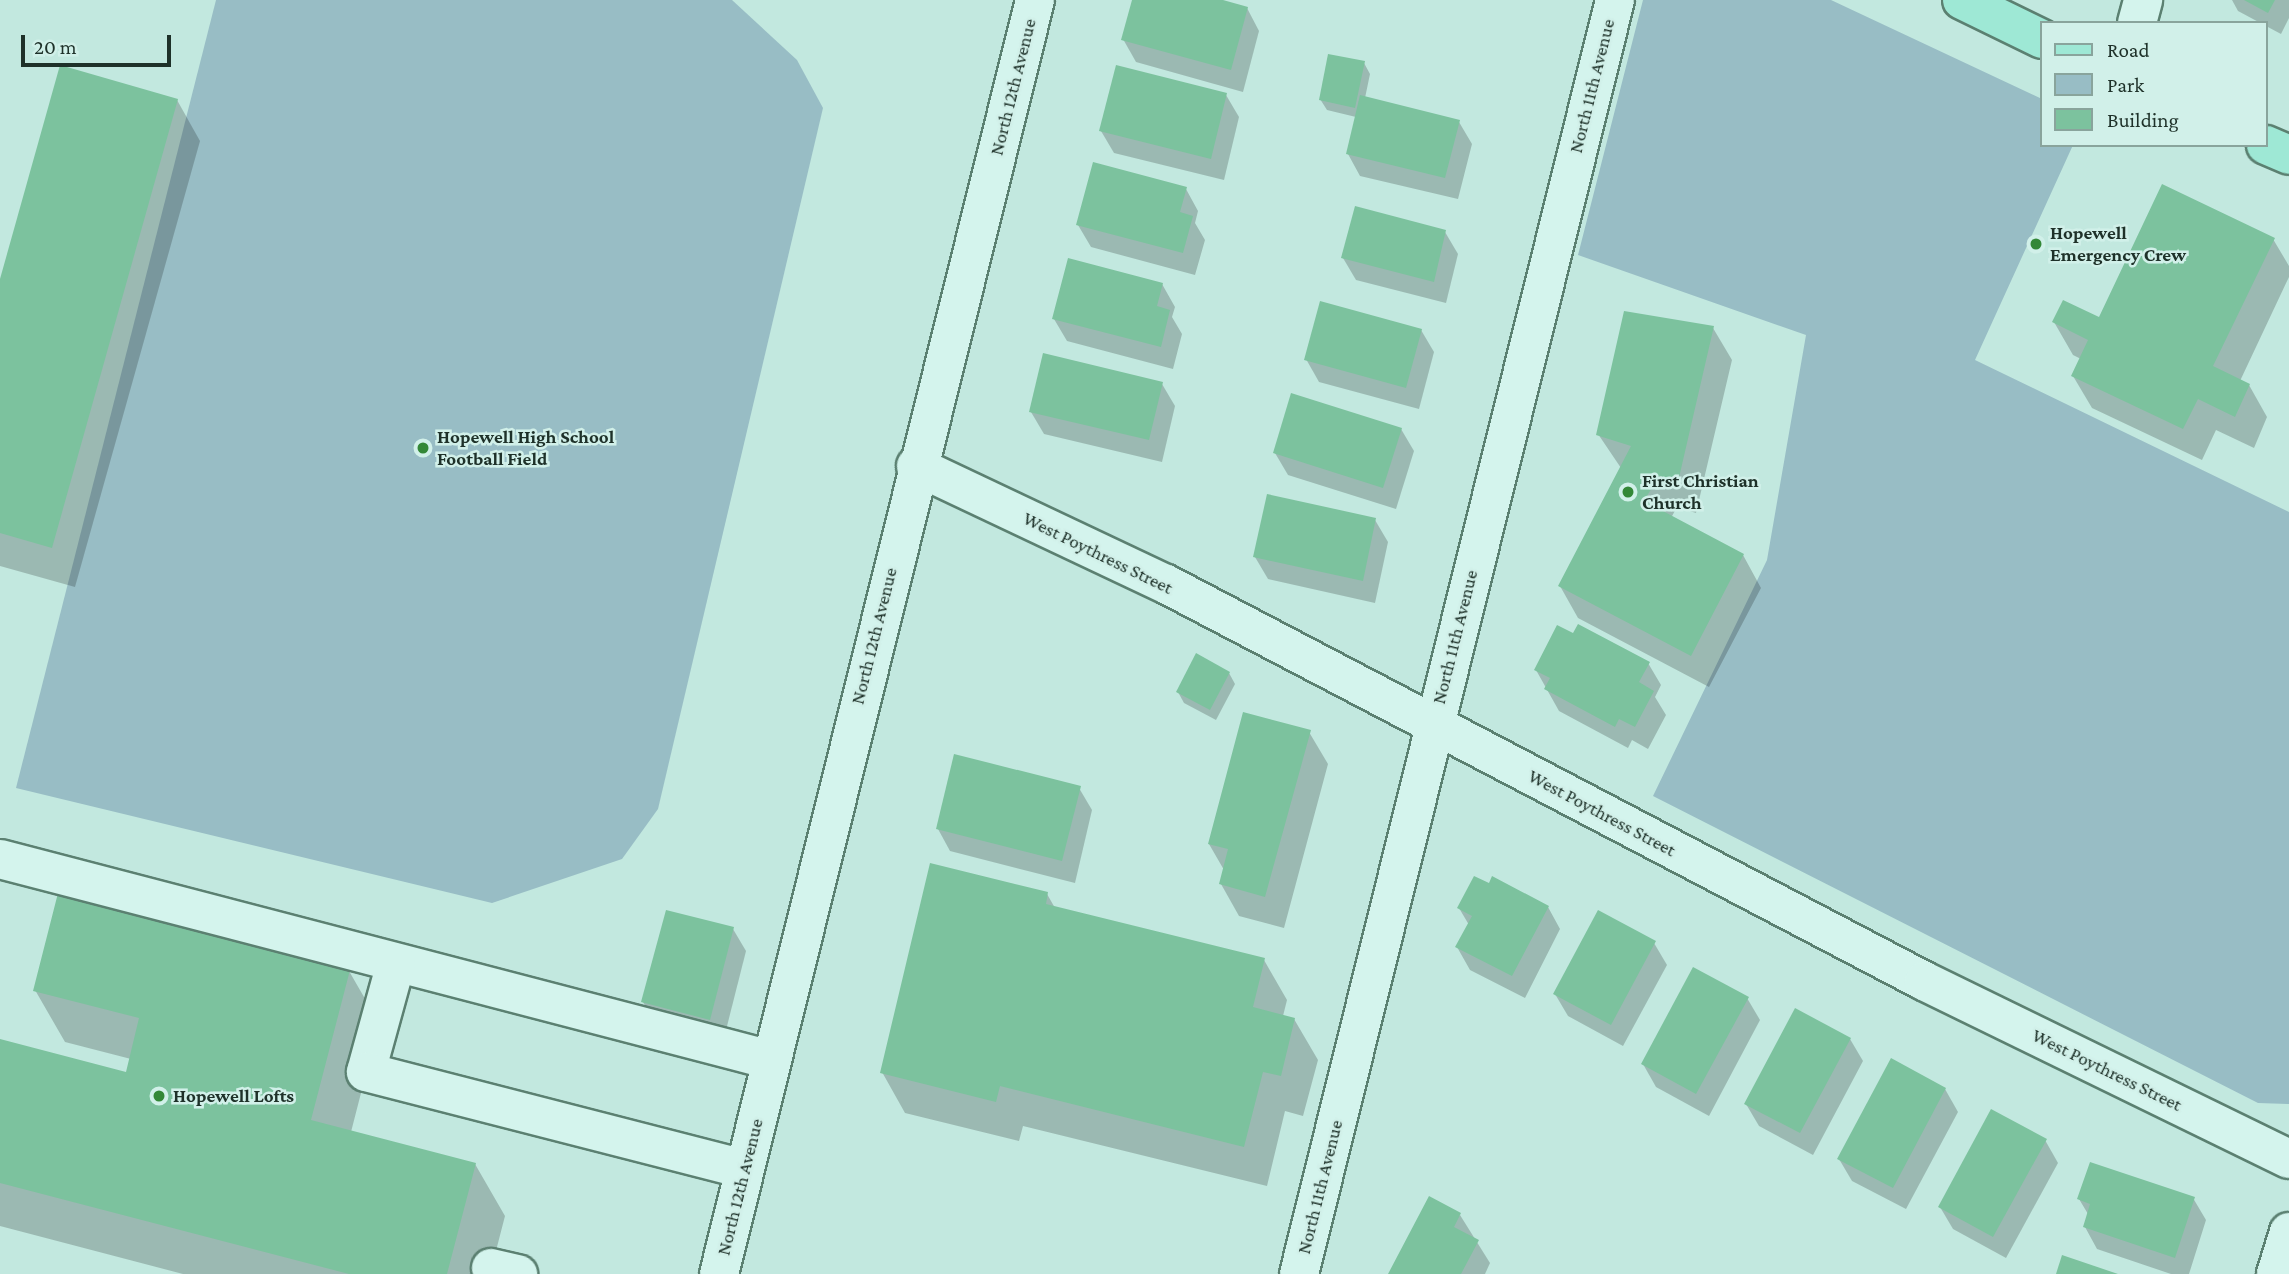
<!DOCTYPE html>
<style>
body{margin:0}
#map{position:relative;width:2289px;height:1274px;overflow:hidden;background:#c2e8df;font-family:"Crimson Pro",serif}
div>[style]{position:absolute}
.green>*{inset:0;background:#98bdc5}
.shadow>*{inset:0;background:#0003}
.building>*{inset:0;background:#7cc29e}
.roads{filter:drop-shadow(2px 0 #5b8071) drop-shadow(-2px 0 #5b8071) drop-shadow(0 2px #5b8071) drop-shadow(0 -2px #5b8071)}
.minor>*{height:38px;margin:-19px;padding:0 19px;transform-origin:19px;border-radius:19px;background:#d4f4ed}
.major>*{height:38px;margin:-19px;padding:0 19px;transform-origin:19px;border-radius:19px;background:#9ee8d5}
.dots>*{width:19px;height:19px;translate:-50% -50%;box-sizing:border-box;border:4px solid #d1f0e9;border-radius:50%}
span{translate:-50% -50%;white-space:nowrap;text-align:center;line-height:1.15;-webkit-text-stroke:5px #d1f0e9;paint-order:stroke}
.street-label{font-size:19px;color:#1e3129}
.poi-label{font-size:19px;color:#1e3129;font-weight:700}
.left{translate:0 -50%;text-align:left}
.legend{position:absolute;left:2040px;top:21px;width:228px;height:126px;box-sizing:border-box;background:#d1f0e9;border:2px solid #89a49c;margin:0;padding:9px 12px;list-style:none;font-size:21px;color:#1e3129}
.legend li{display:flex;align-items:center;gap:14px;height:35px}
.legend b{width:35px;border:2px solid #89a49c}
.scale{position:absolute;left:21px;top:35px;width:150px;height:32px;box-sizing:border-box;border:4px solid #1e3129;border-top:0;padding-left:9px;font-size:21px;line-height:24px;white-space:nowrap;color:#1e3129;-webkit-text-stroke:5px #d1f0e9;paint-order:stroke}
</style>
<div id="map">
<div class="green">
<div style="clip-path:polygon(216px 0,732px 0,797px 60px,823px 108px,658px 809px,622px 859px,492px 903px,16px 788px)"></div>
<div style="clip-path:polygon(1643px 0,1831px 0,2042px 99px,2042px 145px,2073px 145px,1975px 360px,2289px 512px,2289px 1104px,2258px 1103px,1653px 796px,1767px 560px,1806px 335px,1578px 255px)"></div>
</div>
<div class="shadow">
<div style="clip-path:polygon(1134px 0,1216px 0,1247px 8px,1259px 31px,1243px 92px,1136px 62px,1123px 39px)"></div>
<div style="clip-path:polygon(2232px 0,2289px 0,2289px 18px,2281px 34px,2238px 11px)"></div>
<div style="clip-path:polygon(1364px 63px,1370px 74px,1365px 98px,1459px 122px,1472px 144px,1458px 199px,1360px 176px,1348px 154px,1356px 117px,1327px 110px,1320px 99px)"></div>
<div style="clip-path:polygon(1226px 95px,1239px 117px,1224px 180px,1114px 153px,1101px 131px)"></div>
<div style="clip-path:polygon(177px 100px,200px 141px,75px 587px,0 566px,0 285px)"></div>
<div style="clip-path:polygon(1186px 189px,1198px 211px,1195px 223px,1205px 240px,1195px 275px,1091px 247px,1078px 225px)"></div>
<div style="clip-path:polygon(1445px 232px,1458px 254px,1446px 303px,1356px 280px,1343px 258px)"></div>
<div style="clip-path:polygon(2273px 239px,2289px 266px,2289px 277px,2240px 381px,2249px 385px,2267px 417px,2254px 448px,2216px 430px,2202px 460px,2092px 408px,2073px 376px,2081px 359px,2073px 355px,2054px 322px,2100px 319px)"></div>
<div style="clip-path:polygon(1162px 284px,1175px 307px,1172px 317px,1182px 334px,1173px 369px,1067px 341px,1054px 319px)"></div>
<div style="clip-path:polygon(1713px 328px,1732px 360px,1696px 513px,1677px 507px,1671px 518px,1743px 555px,1761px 588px,1709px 687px,1578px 618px,1560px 586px,1621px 468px,1598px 434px)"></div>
<div style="clip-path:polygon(1421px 330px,1434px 352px,1419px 409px,1319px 382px,1306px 359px)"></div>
<div style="clip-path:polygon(1162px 384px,1175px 406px,1162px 462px,1044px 434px,1031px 412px)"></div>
<div style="clip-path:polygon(1401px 429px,1414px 451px,1396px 509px,1288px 475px,1275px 453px)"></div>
<div style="clip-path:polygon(1375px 520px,1388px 542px,1375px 603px,1268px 579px,1255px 557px)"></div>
<div style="clip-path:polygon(1648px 663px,1661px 685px,1655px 697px,1666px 715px,1648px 749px,1632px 740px,1628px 748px,1559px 711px,1536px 670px)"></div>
<div style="clip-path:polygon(1229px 673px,1235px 684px,1216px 720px,1184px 703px,1178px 692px)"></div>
<div style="clip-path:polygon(1309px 732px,1328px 764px,1284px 928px,1239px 916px,1221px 884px,1224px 870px,1209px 844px)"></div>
<div style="clip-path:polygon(1079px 788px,1092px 810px,1075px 883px,950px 851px,938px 829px)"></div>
<div style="clip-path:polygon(1047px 894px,1055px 908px,1264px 960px,1287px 1000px,1283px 1016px,1294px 1019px,1318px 1060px,1303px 1116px,1285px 1111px,1267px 1186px,1023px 1126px,1019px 1141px,905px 1113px,882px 1072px)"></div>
<div style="clip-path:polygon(1548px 907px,1560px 929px,1525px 998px,1470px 970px,1457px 947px,1469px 925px,1459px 908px)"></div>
<div style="clip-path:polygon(733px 929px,746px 951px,723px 1042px,656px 1025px,643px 1002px)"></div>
<div style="clip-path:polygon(1654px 943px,1667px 965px,1623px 1046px,1568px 1016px,1555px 994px)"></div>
<div style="clip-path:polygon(349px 971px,379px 1023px,351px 1132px,475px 1164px,505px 1216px,490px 1274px,183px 1274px,0 1226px,0 1041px,127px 1074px,131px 1059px,65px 1042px,35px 990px)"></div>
<div style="clip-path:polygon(1747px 998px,1760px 1020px,1709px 1116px,1656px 1087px,1643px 1064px)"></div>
<div style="clip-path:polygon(1850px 1039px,1863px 1061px,1813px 1155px,1759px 1126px,1746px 1104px)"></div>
<div style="clip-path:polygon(1945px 1089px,1958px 1112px,1906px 1209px,1852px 1181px,1839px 1159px)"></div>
<div style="clip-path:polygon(2045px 1140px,2058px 1163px,2006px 1258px,1953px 1229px,1940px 1207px)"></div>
<div style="clip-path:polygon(2193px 1198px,2206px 1220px,2189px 1274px,2171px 1274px,2097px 1249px,2085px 1227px,2088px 1214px,2079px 1199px)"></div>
<div style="clip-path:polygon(1460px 1215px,1490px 1263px,1485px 1274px,1390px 1274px)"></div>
</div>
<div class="building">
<div style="clip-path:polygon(1132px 0,1223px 0,1248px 7px,1231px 70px,1121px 40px)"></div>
<div style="clip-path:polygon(2244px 0,2275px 0,2268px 13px)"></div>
<div style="clip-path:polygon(1328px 54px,1365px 61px,1355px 108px,1319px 100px)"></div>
<div style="clip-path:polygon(60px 65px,178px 99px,52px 548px,0 533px,0 279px)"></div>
<div style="clip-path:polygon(1116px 65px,1227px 93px,1211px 159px,1099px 131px)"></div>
<div style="clip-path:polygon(1360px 95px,1460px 120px,1445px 178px,1346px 154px)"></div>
<div style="clip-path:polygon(1093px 162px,1187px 187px,1180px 212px,1193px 216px,1183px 253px,1076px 225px)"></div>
<div style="clip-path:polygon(2162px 184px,2275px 238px,2213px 366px,2250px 384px,2235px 417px,2198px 399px,2183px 429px,2071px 376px,2088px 340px,2052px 322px,2063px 300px,2099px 317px)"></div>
<div style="clip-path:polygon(1355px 206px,1446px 230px,1434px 282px,1341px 258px)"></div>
<div style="clip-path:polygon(1068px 258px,1163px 283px,1157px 306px,1170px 310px,1161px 347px,1052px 319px)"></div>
<div style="clip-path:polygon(1320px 301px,1422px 329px,1406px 388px,1304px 360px)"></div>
<div style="clip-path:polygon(1624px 311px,1714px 326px,1678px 482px,1659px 476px,1644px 501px,1744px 554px,1691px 656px,1558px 586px,1631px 446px,1596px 435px)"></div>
<div style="clip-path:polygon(1043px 353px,1163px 382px,1149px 440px,1029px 412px)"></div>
<div style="clip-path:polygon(1291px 393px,1402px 428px,1383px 488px,1273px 453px)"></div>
<div style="clip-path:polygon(1267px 494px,1376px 518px,1363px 581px,1253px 557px)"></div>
<div style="clip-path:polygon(1578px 624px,1650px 662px,1639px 682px,1654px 691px,1635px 727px,1619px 719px,1615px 727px,1544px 689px,1550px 678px,1534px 670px,1557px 625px,1573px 633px)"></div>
<div style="clip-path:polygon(1196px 653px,1230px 672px,1210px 710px,1176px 692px)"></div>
<div style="clip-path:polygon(1243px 712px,1311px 730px,1265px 897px,1219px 884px,1228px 849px,1208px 844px)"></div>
<div style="clip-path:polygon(954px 754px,1081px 786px,1062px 861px,936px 829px)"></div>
<div style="clip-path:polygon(930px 863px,1048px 892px,1046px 904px,1265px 958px,1253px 1007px,1295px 1018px,1281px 1076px,1263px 1072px,1244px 1147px,1000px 1086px,996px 1102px,880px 1073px)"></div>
<div style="clip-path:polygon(1474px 876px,1489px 883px,1492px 876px,1549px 906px,1512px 976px,1455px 947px,1472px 916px,1457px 908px)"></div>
<div style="clip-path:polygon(58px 893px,350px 970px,311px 1120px,476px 1163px,447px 1274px,349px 1274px,0 1183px,0 1039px,126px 1072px,139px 1018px,33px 991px)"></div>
<div style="clip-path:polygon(666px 910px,734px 927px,710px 1020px,641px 1002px)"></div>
<div style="clip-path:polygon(1598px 910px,1656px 941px,1611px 1025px,1553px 994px)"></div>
<div style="clip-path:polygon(1693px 967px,1749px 997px,1696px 1094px,1641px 1064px)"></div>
<div style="clip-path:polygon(1795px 1008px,1851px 1038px,1800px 1133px,1744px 1104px)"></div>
<div style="clip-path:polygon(1891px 1058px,1946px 1088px,1893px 1188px,1837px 1159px)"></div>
<div style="clip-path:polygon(1991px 1109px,2047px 1139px,1993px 1237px,1938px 1207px)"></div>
<div style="clip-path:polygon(2090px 1162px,2195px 1197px,2175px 1258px,2083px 1227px,2090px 1204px,2077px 1199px)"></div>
<div style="clip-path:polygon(1429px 1196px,1461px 1213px,1454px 1227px,1479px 1240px,1461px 1274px,1388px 1274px)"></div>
<div style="clip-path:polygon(2062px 1255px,2118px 1274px,2056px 1274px)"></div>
</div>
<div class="roads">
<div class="minor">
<div style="left:2137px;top:23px;width:24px;rotate:-75deg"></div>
<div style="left:916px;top:466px;width:276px;rotate:25.3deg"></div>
<div style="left:1166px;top:584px;width:856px;rotate:27.64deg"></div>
<div style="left:1924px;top:981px;width:406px;rotate:26deg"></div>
<div style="left:0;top:859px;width:797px;rotate:14.61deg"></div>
<div style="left:396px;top:963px;width:113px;rotate:105.4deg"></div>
<div style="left:366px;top:1072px;width:390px;rotate:14.4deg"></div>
<div style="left:491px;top:1268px;width:28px;rotate:13deg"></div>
<div style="left:719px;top:1274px;width:1313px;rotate:-76.07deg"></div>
<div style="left:1299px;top:1274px;width:1313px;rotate:-76.07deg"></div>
<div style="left:2276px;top:1274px;width:44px;rotate:-72.8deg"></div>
</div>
<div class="major">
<div style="left:1962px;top:0;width:89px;rotate:26deg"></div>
<div style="left:2266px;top:145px;width:25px;rotate:23deg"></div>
</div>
</div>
<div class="dots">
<div style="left:2036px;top:244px;background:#338837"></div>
<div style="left:423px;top:448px;background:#338837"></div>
<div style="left:1628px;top:492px;background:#338837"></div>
<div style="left:159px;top:1096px;background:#338837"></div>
</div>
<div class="street-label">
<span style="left:1592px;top:86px;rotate:-76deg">North 11th Avenue</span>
<span style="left:1013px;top:87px;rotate:-76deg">North 12th Avenue</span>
<span style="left:1098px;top:553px;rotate:26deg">West Poythress Street</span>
<span style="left:874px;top:636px;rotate:-76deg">North 12th Avenue</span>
<span style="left:1455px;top:637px;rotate:-76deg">North 11th Avenue</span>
<span style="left:1602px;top:813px;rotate:28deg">West Poythress Street</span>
<span style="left:2107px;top:1070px;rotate:26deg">West Poythress Street</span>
<span style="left:740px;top:1187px;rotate:-76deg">North 12th Avenue</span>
<span style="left:1320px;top:1187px;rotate:-76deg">North 11th Avenue</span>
</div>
<div class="poi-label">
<span class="left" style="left:2050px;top:244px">Hopewell<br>Emergency Crew</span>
<span class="left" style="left:437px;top:448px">Hopewell High School<br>Football Field</span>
<span class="left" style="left:1642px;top:492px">First Christian<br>Church</span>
<span class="left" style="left:173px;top:1096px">Hopewell Lofts</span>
</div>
<ul class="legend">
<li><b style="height:9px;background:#9ee8d5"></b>Road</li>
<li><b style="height:19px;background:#98bdc5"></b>Park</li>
<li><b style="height:19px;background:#7cc29e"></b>Building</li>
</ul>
<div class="scale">20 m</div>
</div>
